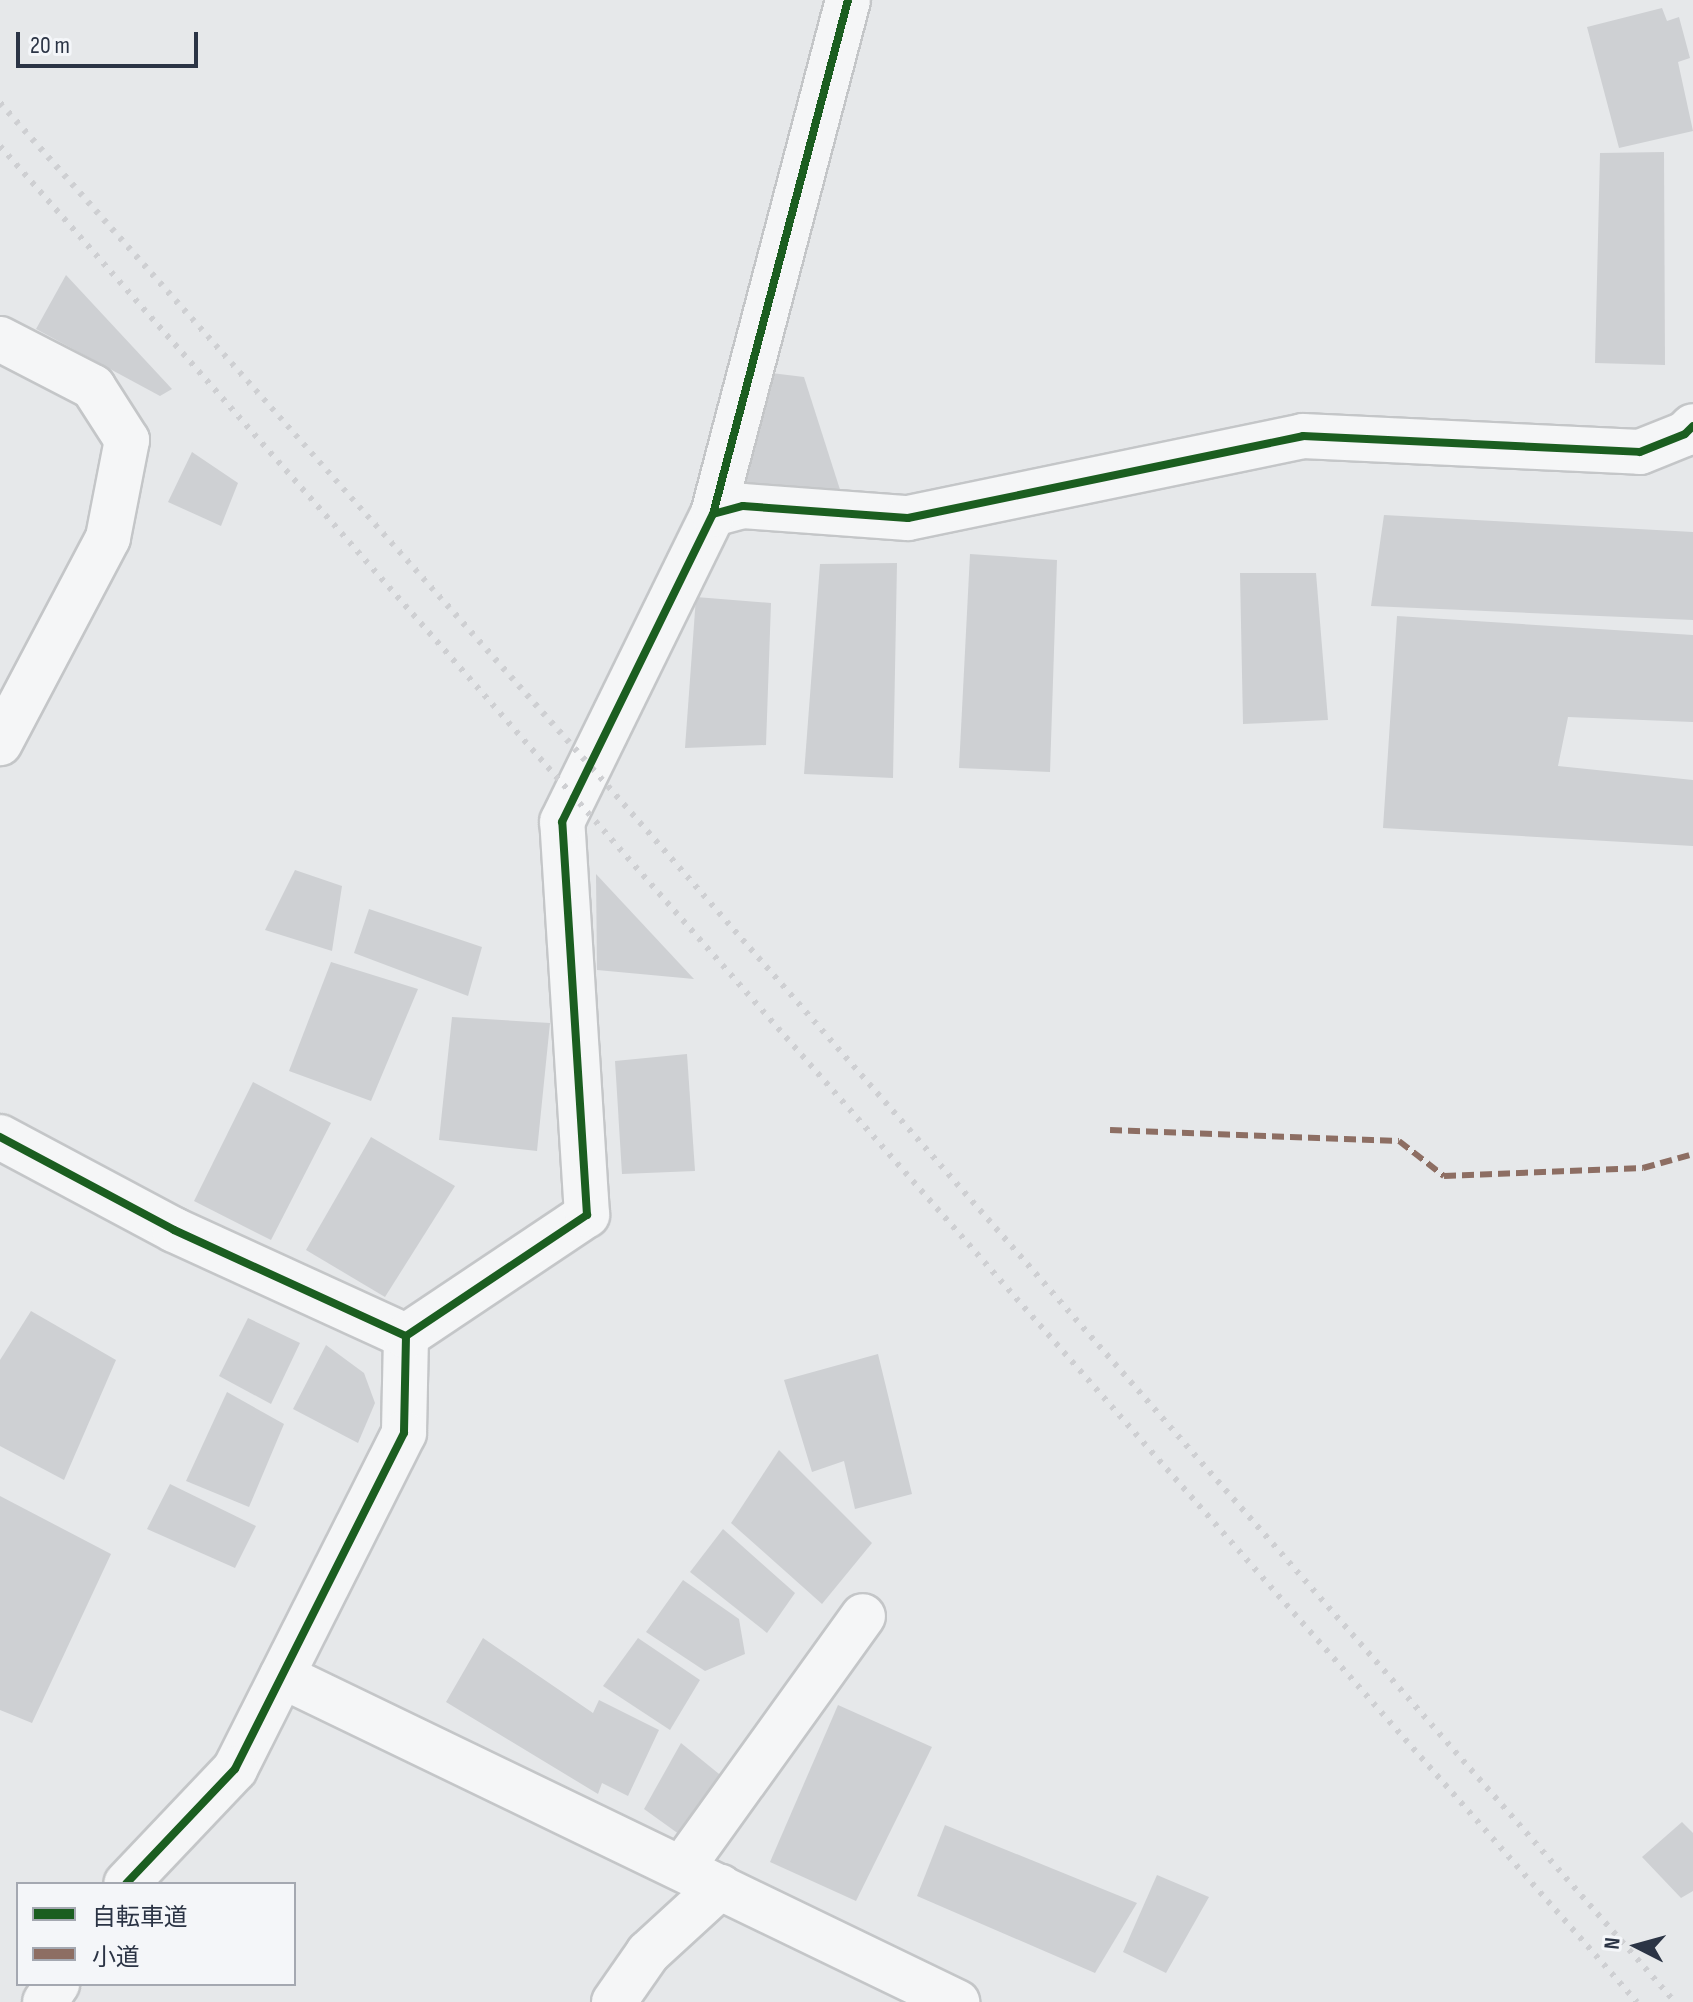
<!DOCTYPE html>
<meta charset="utf-8">
<style>
body{margin:0}
#map{position:relative;width:1693px;height:2002px;overflow:hidden;background:#e6e8ea;font-family:"Sofia Sans Condensed","Noto Sans JP",sans-serif}
div>[style]{position:absolute}
.building>*{inset:0;background:#ced0d3}
.roads{filter:drop-shadow(2px 0 #c4c6c8) drop-shadow(-2px 0 #c4c6c8) drop-shadow(0 2px #c4c6c8) drop-shadow(0 -2px #c4c6c8)}
.minor>*{height:44px;margin:-22px;padding:0 22px;transform-origin:22px;border-radius:22px;background:#f5f6f7}
.rail>*{height:6px;margin-top:-3px;transform-origin:0;background:repeating-linear-gradient(90deg,#cecfd2 0 4px,transparent 0 12px)}
.quiet>*{height:6px;margin-top:-3px;transform-origin:0;background:repeating-linear-gradient(90deg,#8d6e63 0 12px,transparent 0 18px)}
.cycleway>*{height:8px;margin:-4px;padding:0 4px;transform-origin:4px;border-radius:4px;background:#1b5e20}
span{translate:-50% -50%;white-space:nowrap;text-align:center;line-height:1.15;-webkit-text-stroke:8px #f4f6f9;paint-order:stroke}
.legend{position:absolute;left:16px;top:1882px;width:280px;height:104px;box-sizing:border-box;background:#f4f6f9;border:2px solid #a4a8b1;margin:0;padding:10px 14px;list-style:none;font-size:24px;color:#2b3445}
.legend li{display:flex;align-items:center;gap:16px;height:40px}
.legend b{width:40px;border:2px solid #a4a8b1}
.north{position:absolute;left:1597px;top:1906px;width:80px;height:80px;-webkit-text-stroke:6px #f4f6f9;paint-order:stroke;rotate:276deg;font-size:22px;font-weight:700;line-height:32px;text-align:center;color:#2b3445}
.north::after{content:'';display:block;margin:auto;width:28px;height:36px;background:#2b3445;clip-path:polygon(50% 0,100% 100%,50% 72%,0 100%)}
.scale{position:absolute;left:16px;top:32px;width:182px;height:36px;box-sizing:border-box;border:4px solid #2b3445;border-top:0;padding-left:10px;font-size:24px;line-height:28px;white-space:nowrap;color:#2b3445;-webkit-text-stroke:6px #f4f6f9;paint-order:stroke}
</style>
<div id="map">
<div class="building">
<div style="clip-path:polygon(1662px 8px,1667px 21px,1679px 17px,1690px 58px,1678px 62px,1693px 131px,1619px 148px,1587px 27px)"></div>
<div style="clip-path:polygon(1664px 152px,1665px 365px,1595px 363px,1600px 153px)"></div>
<div style="clip-path:polygon(66px 275px,172px 389px,160px 396px,36px 329px)"></div>
<div style="clip-path:polygon(763px 372px,804px 377px,843px 499px,728px 491px)"></div>
<div style="clip-path:polygon(192px 452px,238px 483px,221px 526px,168px 502px)"></div>
<div style="clip-path:polygon(1384px 515px,1693px 532px,1693px 620px,1371px 606px)"></div>
<div style="clip-path:polygon(970px 554px,1057px 560px,1050px 772px,959px 768px)"></div>
<div style="clip-path:polygon(897px 563px,893px 778px,804px 774px,820px 564px)"></div>
<div style="clip-path:polygon(1240px 573px,1316px 573px,1328px 720px,1243px 724px)"></div>
<div style="clip-path:polygon(696px 597px,771px 603px,766px 745px,685px 748px)"></div>
<div style="clip-path:polygon(1397px 616px,1693px 635px,1693px 722px,1568px 717px,1558px 766px,1693px 780px,1693px 846px,1383px 828px)"></div>
<div style="clip-path:polygon(295px 870px,342px 886px,332px 951px,265px 930px)"></div>
<div style="clip-path:polygon(596px 874px,694px 979px,597px 970px)"></div>
<div style="clip-path:polygon(369px 909px,482px 947px,468px 996px,354px 953px)"></div>
<div style="clip-path:polygon(331px 962px,418px 989px,371px 1101px,289px 1071px)"></div>
<div style="clip-path:polygon(452px 1017px,550px 1023px,537px 1151px,439px 1140px)"></div>
<div style="clip-path:polygon(687px 1054px,695px 1171px,622px 1174px,615px 1061px)"></div>
<div style="clip-path:polygon(253px 1082px,331px 1123px,271px 1240px,194px 1201px)"></div>
<div style="clip-path:polygon(371px 1137px,455px 1186px,385px 1297px,306px 1250px)"></div>
<div style="clip-path:polygon(31px 1311px,116px 1360px,64px 1480px,0 1446px,0 1360px)"></div>
<div style="clip-path:polygon(248px 1318px,300px 1343px,271px 1404px,219px 1376px)"></div>
<div style="clip-path:polygon(326px 1345px,364px 1373px,375px 1403px,358px 1443px,293px 1409px)"></div>
<div style="clip-path:polygon(878px 1354px,912px 1494px,855px 1509px,844px 1461px,812px 1472px,784px 1380px)"></div>
<div style="clip-path:polygon(227px 1392px,284px 1424px,249px 1507px,186px 1481px)"></div>
<div style="clip-path:polygon(779px 1450px,872px 1543px,822px 1604px,731px 1523px)"></div>
<div style="clip-path:polygon(170px 1484px,256px 1526px,235px 1568px,147px 1529px)"></div>
<div style="clip-path:polygon(0 1496px,111px 1554px,32px 1723px,0 1710px)"></div>
<div style="clip-path:polygon(723px 1529px,795px 1593px,767px 1633px,690px 1572px)"></div>
<div style="clip-path:polygon(683px 1580px,739px 1619px,745px 1654px,705px 1671px,646px 1632px)"></div>
<div style="clip-path:polygon(483px 1638px,593px 1713px,599px 1700px,659px 1730px,628px 1796px,602px 1783px,598px 1794px,446px 1702px)"></div>
<div style="clip-path:polygon(638px 1638px,700px 1680px,670px 1730px,603px 1686px)"></div>
<div style="clip-path:polygon(838px 1705px,932px 1747px,856px 1901px,770px 1862px)"></div>
<div style="clip-path:polygon(681px 1743px,724px 1778px,683px 1837px,644px 1809px)"></div>
<div style="clip-path:polygon(1682px 1822px,1693px 1833px,1693px 1891px,1681px 1898px,1642px 1857px)"></div>
<div style="clip-path:polygon(945px 1825px,1137px 1903px,1095px 1973px,917px 1896px)"></div>
<div style="clip-path:polygon(1157px 1875px,1209px 1897px,1166px 1973px,1123px 1952px)"></div>
</div>
<div class="roads">
<div class="minor">
<div style="left:0;top:339px;width:105px;rotate:27.3deg"></div>
<div style="left:93px;top:387px;width:63px;rotate:57.3deg"></div>
<div style="left:127px;top:440px;width:100px;rotate:101deg"></div>
<div style="left:108px;top:538px;width:232px;rotate:117.8deg"></div>
<div style="left:713px;top:514px;width:31px;rotate:-15deg"></div>
<div style="left:743px;top:506px;width:165px;rotate:4.2deg"></div>
<div style="left:908px;top:518px;width:403px;rotate:-11.7deg"></div>
<div style="left:1303px;top:436px;width:337px;rotate:2.7deg"></div>
<div style="left:1640px;top:452px;width:48px;rotate:-21.8deg"></div>
<div style="left:1685px;top:434px;width:11px;rotate:-45deg"></div>
<div style="left:0;top:1137px;width:197px;rotate:28.1deg"></div>
<div style="left:174px;top:1230px;width:255px;rotate:24.6deg"></div>
<div style="left:406px;top:1336px;width:97px;rotate:91.2deg"></div>
<div style="left:404px;top:1433px;width:376px;rotate:116.7deg"></div>
<div style="left:235px;top:1769px;width:158px;rotate:133.5deg"></div>
<div style="left:406px;top:1336px;width:218px;rotate:-33.8deg"></div>
<div style="left:587px;top:1215px;width:394px;rotate:-93.6deg"></div>
<div style="left:562px;top:822px;width:343px;rotate:-63.9deg"></div>
<div style="left:713px;top:514px;width:531px;rotate:-75.28deg"></div>
<div style="left:282px;top:1676px;width:750px;rotate:25.78deg"></div>
<div style="left:682px;top:1868px;width:310px;rotate:-54.3deg"></div>
<div style="left:45px;top:2002px;width:22px;rotate:-56deg"></div>
<div style="left:614px;top:2002px;width:60px;rotate:-55.2deg"></div>
<div style="left:648px;top:1953px;width:98px;rotate:-42.5deg"></div>
</div>
</div>
<div class="rail">
<div style="left:0;top:103px;width:890px;rotate:48.32deg"></div>
<div style="left:592px;top:768px;width:1642px;rotate:48.73deg"></div>
<div style="left:0;top:146px;width:2475px;rotate:48.59deg"></div>
</div>
<div class="quiet">
<div style="left:1110px;top:1130px;width:289px;rotate:2.2deg"></div>
<div style="left:1399px;top:1141px;width:57px;rotate:37.9deg"></div>
<div style="left:1444px;top:1176px;width:199px;rotate:-2.3deg"></div>
<div style="left:1643px;top:1168px;width:52px;rotate:-15.6deg"></div>
</div>
<div class="cycleway">
<div style="left:713px;top:514px;width:31px;rotate:-15deg"></div>
<div style="left:743px;top:506px;width:165px;rotate:4.2deg"></div>
<div style="left:908px;top:518px;width:403px;rotate:-11.7deg"></div>
<div style="left:1303px;top:436px;width:337px;rotate:2.7deg"></div>
<div style="left:1640px;top:452px;width:48px;rotate:-21.8deg"></div>
<div style="left:1685px;top:434px;width:11px;rotate:-45deg"></div>
<div style="left:0;top:1137px;width:197px;rotate:28.1deg"></div>
<div style="left:174px;top:1230px;width:255px;rotate:24.6deg"></div>
<div style="left:406px;top:1336px;width:97px;rotate:91.2deg"></div>
<div style="left:404px;top:1433px;width:376px;rotate:116.7deg"></div>
<div style="left:235px;top:1769px;width:158px;rotate:133.5deg"></div>
<div style="left:406px;top:1336px;width:218px;rotate:-33.8deg"></div>
<div style="left:587px;top:1215px;width:394px;rotate:-93.6deg"></div>
<div style="left:562px;top:822px;width:343px;rotate:-63.9deg"></div>
<div style="left:713px;top:514px;width:531px;rotate:-75.28deg"></div>
</div>
<ul class="legend">
<li><b style="height:10px;background:#1b5e20"></b>自転車道</li>
<li><b style="height:10px;background:#8d6e63"></b>小道</li>
</ul>
<div class="north">N</div>
<div class="scale">20 m</div>
</div>
